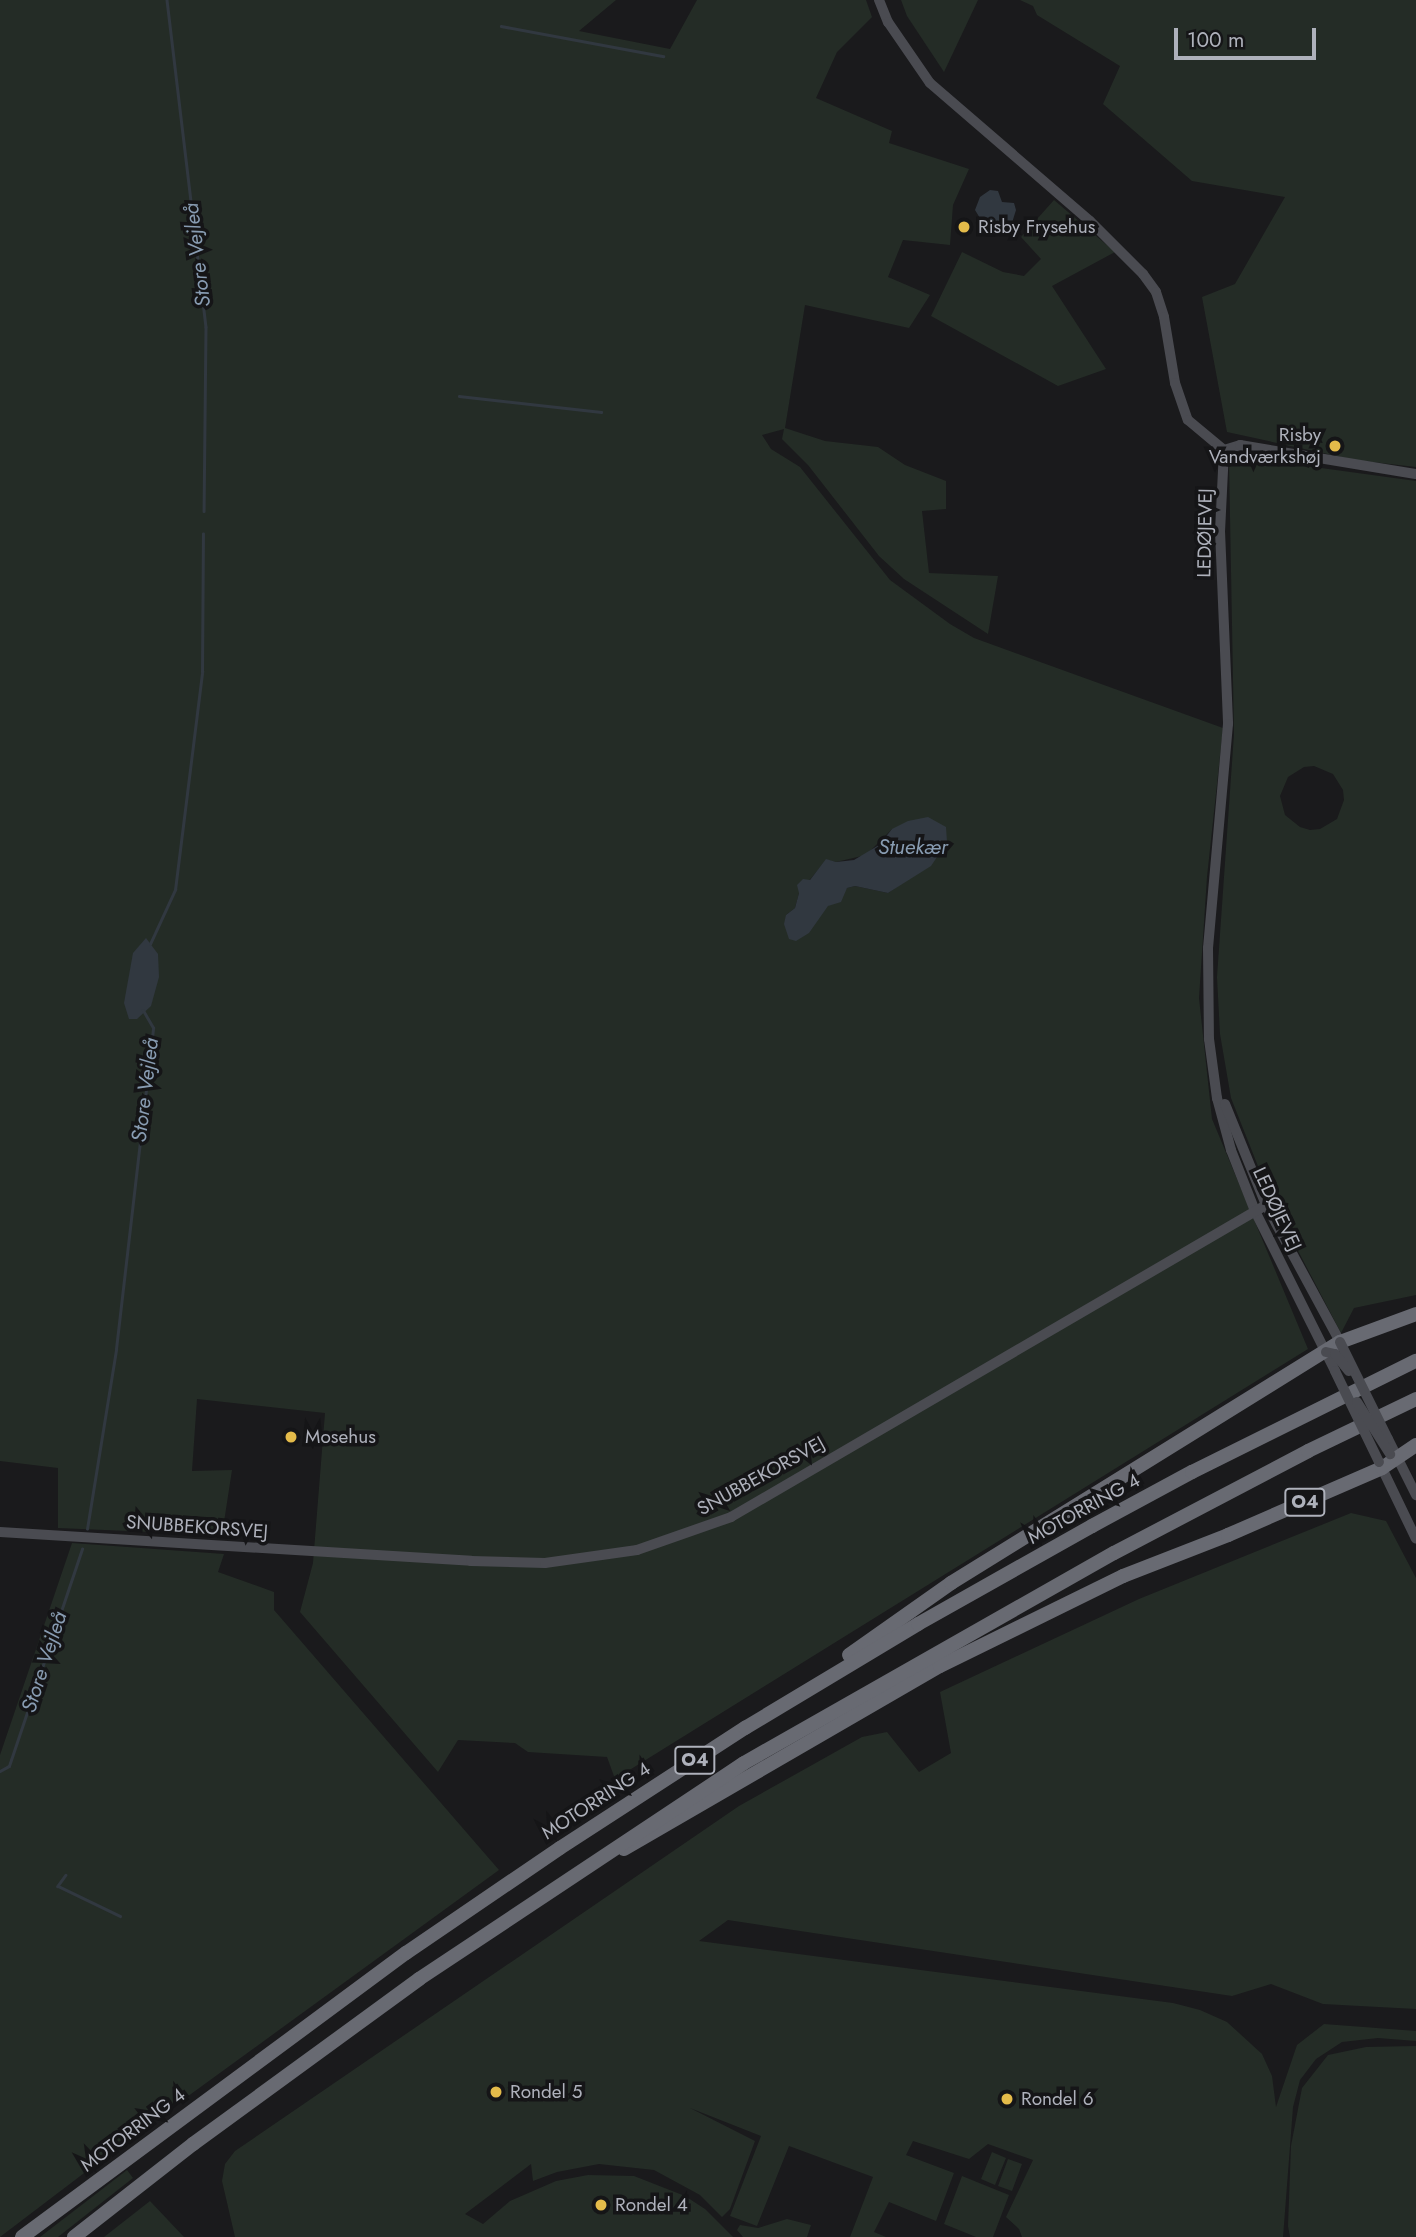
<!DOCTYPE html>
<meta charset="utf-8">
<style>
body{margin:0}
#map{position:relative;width:1416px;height:2237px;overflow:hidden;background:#1a1a1c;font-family:Jost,sans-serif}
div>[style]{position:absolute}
.green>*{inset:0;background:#242c26}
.water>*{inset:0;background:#313840}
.stream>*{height:2.5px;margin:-1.25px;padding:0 1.25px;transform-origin:1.25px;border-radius:1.25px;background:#313840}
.secondary>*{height:10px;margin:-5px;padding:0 5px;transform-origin:5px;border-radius:5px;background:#4a4b51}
.highway>*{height:14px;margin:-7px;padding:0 7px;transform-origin:7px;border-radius:7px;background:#686a72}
.secondary-bridge>*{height:10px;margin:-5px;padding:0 5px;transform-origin:5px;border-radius:5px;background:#4a4b51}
.dots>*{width:19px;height:19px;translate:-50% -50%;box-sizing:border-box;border:4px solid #151517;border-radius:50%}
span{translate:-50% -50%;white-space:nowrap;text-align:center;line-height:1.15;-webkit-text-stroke:7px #151517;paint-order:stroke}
.shield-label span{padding:2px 5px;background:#151517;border:2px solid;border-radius:5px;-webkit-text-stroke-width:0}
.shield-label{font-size:18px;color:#aeb1bb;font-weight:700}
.poi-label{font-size:19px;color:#aeb1bb}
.left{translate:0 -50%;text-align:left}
.right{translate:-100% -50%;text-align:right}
.street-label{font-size:19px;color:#aeb1bb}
.water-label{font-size:21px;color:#889cb2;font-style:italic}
.scale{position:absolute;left:1174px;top:28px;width:142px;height:32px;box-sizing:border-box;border:4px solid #aeb1bb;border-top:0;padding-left:9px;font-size:21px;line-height:24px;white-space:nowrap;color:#aeb1bb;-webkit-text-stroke:5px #151517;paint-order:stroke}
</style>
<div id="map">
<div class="green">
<div style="clip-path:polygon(evenodd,0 0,616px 0,579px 31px,670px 49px,697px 0,866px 0,872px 17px,837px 52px,816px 98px,892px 131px,889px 143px,969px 169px,953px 205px,950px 245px,903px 240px,888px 277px,930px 295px,909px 328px,805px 305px,785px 428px,825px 441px,878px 447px,905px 465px,946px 481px,946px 509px,922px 511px,929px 573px,998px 576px,988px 634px,904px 579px,879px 556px,808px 465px,782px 439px,784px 429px,762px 435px,771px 449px,800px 467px,890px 580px,950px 624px,974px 638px,1223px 728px,1207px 877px,1199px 998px,1212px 1119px,1308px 1349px,615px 1779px,607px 1757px,528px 1752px,515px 1743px,458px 1740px,438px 1772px,300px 1612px,313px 1563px,325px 1413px,197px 1399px,192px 1471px,232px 1470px,222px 1535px,58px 1528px,58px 1468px,0 1461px,0 0,892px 829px,904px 882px,888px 893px,855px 886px,847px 888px,828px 906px,786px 915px,795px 908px,799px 893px,826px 860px,836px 862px,866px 855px,892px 829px)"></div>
<div style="clip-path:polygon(901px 0,978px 0,944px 72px,907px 16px)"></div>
<div style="clip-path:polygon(1020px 0,1416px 0,1416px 467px,1355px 460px,1227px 432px,1202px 297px,1235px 284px,1285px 197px,1192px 181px,1103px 104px,1120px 66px,1037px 15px,1033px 6px)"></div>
<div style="clip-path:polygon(1054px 200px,1115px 252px,1052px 286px,1106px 369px,1058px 386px,931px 316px,962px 252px,1003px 272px,1024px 276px,1041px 259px,1021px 237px)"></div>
<div style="clip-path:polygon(evenodd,1246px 452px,1270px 461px,1416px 481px,1416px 1295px,1354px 1308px,1341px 1333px,1271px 1199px,1231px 1098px,1220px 1034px,1217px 977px,1234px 734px,1229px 461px,1246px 452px,1314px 766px,1333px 774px,1343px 790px,1344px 800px,1337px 819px,1320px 829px,1310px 830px,1300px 827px,1285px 815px,1280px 796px,1288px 777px,1304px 767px,1314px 766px)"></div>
<div style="clip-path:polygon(1351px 1513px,1386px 1521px,1416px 1578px,1416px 2009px,1323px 2004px,1271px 1984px,1232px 1996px,728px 1920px,699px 1941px,1173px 2003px,1200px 2010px,1227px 2022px,1262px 2054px,1272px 2076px,1276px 2107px,1297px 2045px,1324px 2024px,1416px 2031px,1416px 2041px,1378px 2038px,1342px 2042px,1316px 2059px,1300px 2080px,1293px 2107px,1283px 2237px,1022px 2237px,1019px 2229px,1006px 2217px,1033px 2160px,988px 2144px,969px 2159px,913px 2141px,906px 2155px,954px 2173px,936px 2221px,889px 2202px,874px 2232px,886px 2237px,850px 2237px,873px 2177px,789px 2146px,757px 2226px,730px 2216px,761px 2136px,690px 2108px,755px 2141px,730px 2209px,722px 2217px,700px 2195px,654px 2170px,599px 2164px,557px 2172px,533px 2181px,531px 2164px,465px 2214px,483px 2224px,510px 2201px,556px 2181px,588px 2175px,634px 2176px,685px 2196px,705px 2209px,733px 2237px,235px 2237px,222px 2181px,225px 2164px,235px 2151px,739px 1806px,862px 1737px,887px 1732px,919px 1772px,951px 1753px,940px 1692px,1139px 1599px)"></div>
<div style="clip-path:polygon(72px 1543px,224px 1554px,218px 1572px,274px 1592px,274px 1610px,499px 1870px,125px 2142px,0 2237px,0 1755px)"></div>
<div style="clip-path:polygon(1416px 2046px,1416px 2237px,1290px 2237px,1288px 2226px,1291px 2146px,1302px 2088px,1328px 2055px,1366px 2047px)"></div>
<div style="clip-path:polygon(992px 2152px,1006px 2158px,995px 2185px,981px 2179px)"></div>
<div style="clip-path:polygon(1008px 2159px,1022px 2164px,1012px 2191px,998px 2186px)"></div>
<div style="clip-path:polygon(127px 2170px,133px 2178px,58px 2237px,40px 2237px)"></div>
<div style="clip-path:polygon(962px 2176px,1009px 2195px,993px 2237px,976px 2237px,944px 2224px)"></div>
<div style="clip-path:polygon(150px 2201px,184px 2237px,104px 2237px)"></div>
<div style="clip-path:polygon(787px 2219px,811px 2225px,807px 2237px,743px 2237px,737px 2230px,740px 2225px,758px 2228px)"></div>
</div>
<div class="water">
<div style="clip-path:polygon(990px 190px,998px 191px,1002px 202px,1014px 203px,1016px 210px,1011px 226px,998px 230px,986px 228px,975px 210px,980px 197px)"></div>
<div style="clip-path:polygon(928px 817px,946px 827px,947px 842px,931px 866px,888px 893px,855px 886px,847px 888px,841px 902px,828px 906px,809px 933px,796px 941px,789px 939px,784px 924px,786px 915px,795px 908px,799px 893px,797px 885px,803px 879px,810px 880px,826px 859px,836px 862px,854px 860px,879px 845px,892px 829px,908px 821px)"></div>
<div style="clip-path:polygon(146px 938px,158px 954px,159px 977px,151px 1006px,137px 1019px,129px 1019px,124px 1003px,133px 953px)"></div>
</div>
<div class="stream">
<div style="left:167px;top:0;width:329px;rotate:83.2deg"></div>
<div style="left:206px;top:327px;width:184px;rotate:90.6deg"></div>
<div style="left:501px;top:26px;width:165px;rotate:10.5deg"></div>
<div style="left:459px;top:396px;width:143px;rotate:6.4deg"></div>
<div style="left:150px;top:944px;width:60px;rotate:-65.2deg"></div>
<div style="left:175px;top:890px;width:220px;rotate:-82.9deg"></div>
<div style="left:202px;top:672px;width:138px;rotate:-89.6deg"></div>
<div style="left:87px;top:1529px;width:182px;rotate:-80.8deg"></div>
<div style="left:116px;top:1349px;width:323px;rotate:-83.4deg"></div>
<div style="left:153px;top:1028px;width:20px;rotate:-120deg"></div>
<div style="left:0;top:1771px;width:10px;rotate:-29deg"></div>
<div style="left:9px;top:1766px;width:229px;rotate:-71.4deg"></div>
<div style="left:66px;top:1875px;width:14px;rotate:126deg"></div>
<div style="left:58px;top:1886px;width:69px;rotate:25.8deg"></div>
</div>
<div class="secondary">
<div style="left:879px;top:0;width:24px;rotate:68deg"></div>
<div style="left:888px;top:22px;width:74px;rotate:55.5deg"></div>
<div style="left:930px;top:83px;width:211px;rotate:40.8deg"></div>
<div style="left:1090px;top:221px;width:75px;rotate:45deg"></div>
<div style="left:1143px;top:274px;width:22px;rotate:54deg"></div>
<div style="left:1156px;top:292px;width:26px;rotate:72deg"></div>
<div style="left:1164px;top:317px;width:67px;rotate:80.5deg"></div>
<div style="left:1175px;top:383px;width:39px;rotate:71deg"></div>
<div style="left:1188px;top:420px;width:47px;rotate:39.8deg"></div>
<div style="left:1224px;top:450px;width:81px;rotate:92.8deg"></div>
<div style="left:1220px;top:531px;width:193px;rotate:87.6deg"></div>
<div style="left:1228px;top:724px;width:225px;rotate:95.1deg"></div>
<div style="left:1208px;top:948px;width:91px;rotate:89.4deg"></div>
<div style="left:1209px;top:1039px;width:60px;rotate:82.3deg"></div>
<div style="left:1217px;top:1098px;width:54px;rotate:74.9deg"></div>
<div style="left:1231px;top:1150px;width:66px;rotate:68.5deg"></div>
<div style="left:1255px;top:1211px;width:179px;rotate:63.4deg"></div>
<div style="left:1224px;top:450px;width:17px;rotate:-17deg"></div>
<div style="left:1240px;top:445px;width:178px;rotate:9.4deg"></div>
<div style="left:1225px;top:1104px;width:109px;rotate:67.9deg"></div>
<div style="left:1266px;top:1205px;width:156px;rotate:61.6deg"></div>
<div style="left:1388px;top:1439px;width:63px;rotate:63.4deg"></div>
<div style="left:1379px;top:1462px;width:85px;rotate:64.3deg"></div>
<div style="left:0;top:1532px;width:472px;rotate:3.5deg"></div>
<div style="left:471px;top:1561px;width:74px;rotate:1.5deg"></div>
<div style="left:545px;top:1563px;width:93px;rotate:-8deg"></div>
<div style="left:637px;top:1550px;width:100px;rotate:-19.3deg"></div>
<div style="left:731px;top:1517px;width:619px;rotate:-30.25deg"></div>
</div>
<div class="highway">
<div style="left:849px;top:1655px;width:125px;rotate:-35.2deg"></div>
<div style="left:951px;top:1583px;width:458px;rotate:-31.8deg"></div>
<div style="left:1340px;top:1342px;width:81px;rotate:-20.2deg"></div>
<div style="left:624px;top:1849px;width:365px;rotate:-30.1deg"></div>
<div style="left:940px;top:1666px;width:204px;rotate:-26.2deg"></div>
<div style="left:1123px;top:1576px;width:113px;rotate:-21.3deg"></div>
<div style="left:1228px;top:1535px;width:168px;rotate:-23.5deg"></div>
<div style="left:1382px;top:1468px;width:41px;rotate:-34.1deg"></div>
<div style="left:22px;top:2237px;width:478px;rotate:-36.5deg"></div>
<div style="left:406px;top:1953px;width:186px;rotate:-34.3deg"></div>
<div style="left:560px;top:1848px;width:221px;rotate:-33deg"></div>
<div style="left:745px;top:1728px;width:202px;rotate:-31deg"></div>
<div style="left:918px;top:1624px;width:200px;rotate:-29.4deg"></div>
<div style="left:1092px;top:1526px;width:114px;rotate:-28.4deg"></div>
<div style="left:1192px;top:1472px;width:250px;rotate:-26.4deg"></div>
<div style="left:74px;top:2237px;width:151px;rotate:-38deg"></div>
<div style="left:193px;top:2144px;width:280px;rotate:-36.1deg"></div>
<div style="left:419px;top:1979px;width:390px;rotate:-33.6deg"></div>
<div style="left:744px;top:1763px;width:425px;rotate:-29.6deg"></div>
<div style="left:1114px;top:1553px;width:219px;rotate:-27.7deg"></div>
<div style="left:1308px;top:1451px;width:120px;rotate:-25.7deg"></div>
</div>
<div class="secondary-bridge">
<div style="left:1340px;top:1342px;width:108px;rotate:63.7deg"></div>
<div style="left:1326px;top:1352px;width:9px;rotate:13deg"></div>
<div style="left:1335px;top:1354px;width:22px;rotate:51deg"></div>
<div style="left:1335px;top:1371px;width:101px;rotate:64.2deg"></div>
<div style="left:1357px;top:1402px;width:62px;rotate:57.6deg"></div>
</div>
<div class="dots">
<div style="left:964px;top:227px;background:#e4bb4a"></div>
<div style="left:1335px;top:446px;background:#e4bb4a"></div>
<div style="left:291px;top:1437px;background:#e4bb4a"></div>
<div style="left:496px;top:2092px;background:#e4bb4a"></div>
<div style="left:1007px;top:2099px;background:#e4bb4a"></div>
<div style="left:601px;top:2205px;background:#e4bb4a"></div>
</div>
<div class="shield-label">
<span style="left:1305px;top:1502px">O4</span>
<span style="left:695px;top:1760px">O4</span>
</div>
<div class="poi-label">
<span class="left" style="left:978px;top:227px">Risby Frysehus</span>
<span class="right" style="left:1321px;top:446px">Risby<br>Vandværkshøj</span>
<span class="left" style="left:305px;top:1437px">Mosehus</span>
<span class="left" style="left:510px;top:2092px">Rondel 5</span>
<span class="left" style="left:1021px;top:2099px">Rondel 6</span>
<span class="left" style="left:615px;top:2205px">Rondel 4</span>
</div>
<div class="street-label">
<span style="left:1205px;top:533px;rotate:-89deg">LEDØJEVEJ</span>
<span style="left:1277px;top:1209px;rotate:65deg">LEDØJEVEJ</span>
<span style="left:761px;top:1476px;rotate:-29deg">SNUBBEKORSVEJ</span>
<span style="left:1084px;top:1509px;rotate:-29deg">MOTORRING 4</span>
<span style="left:197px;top:1527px;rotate:4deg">SNUBBEKORSVEJ</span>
<span style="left:596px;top:1801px;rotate:-33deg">MOTORRING 4</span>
<span style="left:133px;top:2130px;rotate:-37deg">MOTORRING 4</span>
</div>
<div class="water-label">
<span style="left:197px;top:255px;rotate:-97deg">Store Vejleå</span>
<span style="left:913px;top:847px">Stuekær</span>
<span style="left:145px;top:1090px;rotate:-83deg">Store Vejleå</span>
<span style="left:44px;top:1662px;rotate:-72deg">Store Vejleå</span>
</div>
<div class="scale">100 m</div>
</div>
